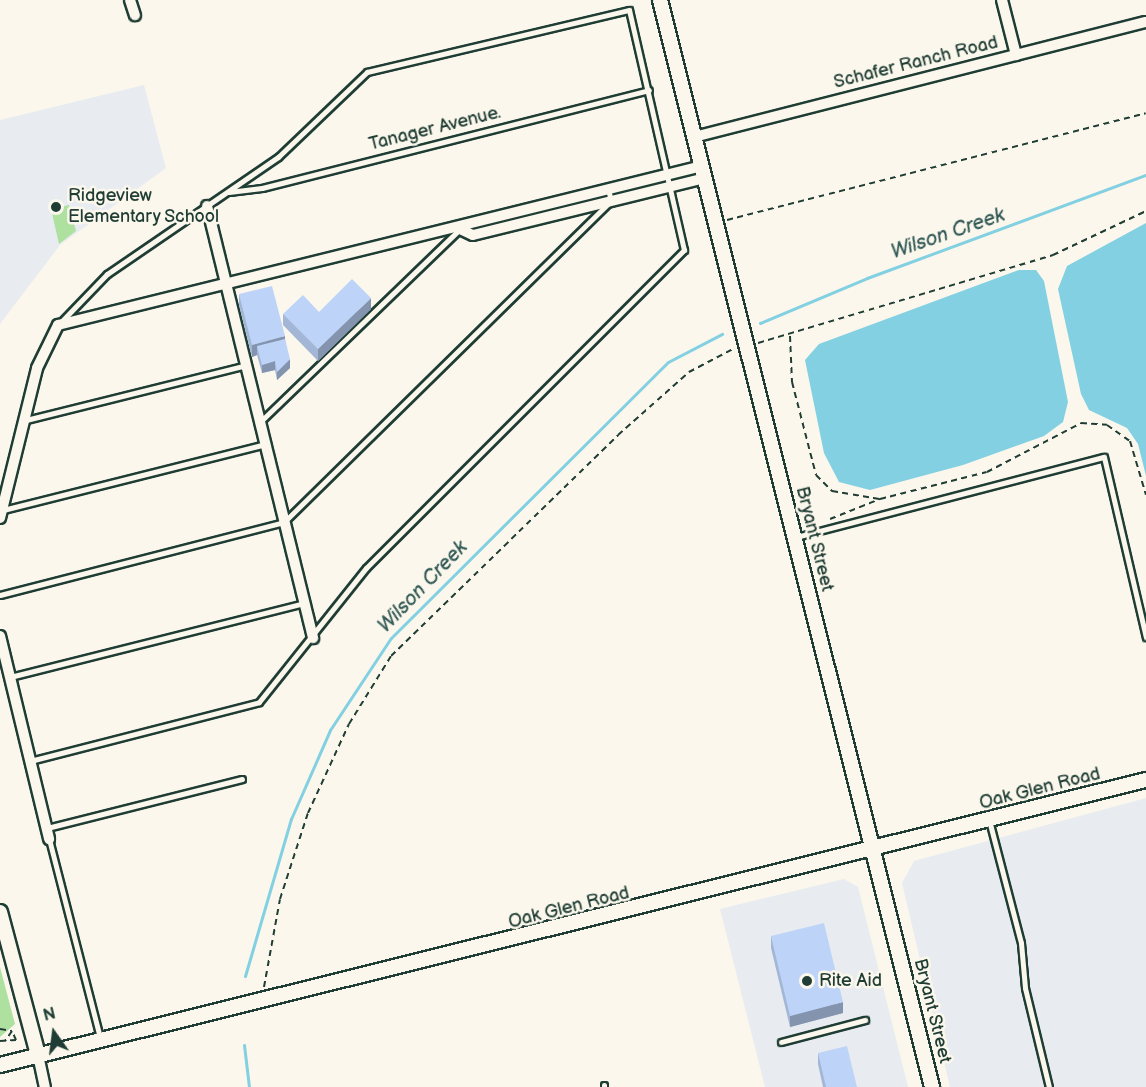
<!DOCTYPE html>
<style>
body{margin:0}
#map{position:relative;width:1146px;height:1087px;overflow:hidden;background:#fbf7ec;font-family:"Balsamiq Sans",sans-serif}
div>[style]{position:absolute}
.built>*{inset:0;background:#e8ecf0}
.green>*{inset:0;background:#aee0a0}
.water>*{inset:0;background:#82d0e1}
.stream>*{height:3px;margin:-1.5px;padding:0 1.5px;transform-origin:1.5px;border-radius:1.5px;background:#82d0e1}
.path>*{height:2px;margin-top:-1px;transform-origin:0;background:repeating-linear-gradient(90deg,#1f3d34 0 6px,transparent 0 10.5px)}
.roads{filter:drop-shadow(2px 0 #1f3d34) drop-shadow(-2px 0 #1f3d34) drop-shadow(0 2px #1f3d34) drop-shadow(0 -2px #1f3d34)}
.lane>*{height:5px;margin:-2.5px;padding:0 2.5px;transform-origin:2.5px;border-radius:2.5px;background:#fbf7ec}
.street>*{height:10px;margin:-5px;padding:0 5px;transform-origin:5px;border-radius:5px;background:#fbf7ec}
.secondary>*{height:14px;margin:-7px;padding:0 7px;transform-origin:7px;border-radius:7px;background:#fbf7ec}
.wall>*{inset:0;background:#a3b6d5}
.shaded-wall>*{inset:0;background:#8494ae}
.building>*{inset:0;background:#bdd4f8}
.dots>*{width:16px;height:16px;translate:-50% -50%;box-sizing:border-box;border:3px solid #fbf7ec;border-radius:50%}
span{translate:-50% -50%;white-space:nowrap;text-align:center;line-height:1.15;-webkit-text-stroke:5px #fbf7ec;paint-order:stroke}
.street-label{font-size:18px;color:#1f3d34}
.poi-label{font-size:18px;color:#1f3d34}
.left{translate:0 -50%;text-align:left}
.water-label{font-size:20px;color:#335a57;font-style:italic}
.north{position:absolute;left:24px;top:1003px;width:60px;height:60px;-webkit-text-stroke:4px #fbf7ec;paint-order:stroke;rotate:346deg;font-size:16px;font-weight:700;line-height:24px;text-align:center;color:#1f3d34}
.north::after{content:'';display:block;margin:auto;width:21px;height:27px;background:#1f3d34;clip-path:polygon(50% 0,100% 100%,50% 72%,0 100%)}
</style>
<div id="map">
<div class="built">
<div style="clip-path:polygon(144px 85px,166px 168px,60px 245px,0 324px,0 120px)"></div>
<div style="clip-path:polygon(1146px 798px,1146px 1087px,950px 1087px,902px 883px,914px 861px)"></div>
<div style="clip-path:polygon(844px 879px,858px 887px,908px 1087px,765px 1087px,720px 909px)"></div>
</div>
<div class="green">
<div style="clip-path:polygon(69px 205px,76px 231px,59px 244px,51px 209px)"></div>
<div style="clip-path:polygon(0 967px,15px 1024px,0 1037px)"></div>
</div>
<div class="water">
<div style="clip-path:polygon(1146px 223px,1146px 476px,1138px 444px,1127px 428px,1089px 410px,1081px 394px,1058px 289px,1067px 266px)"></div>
<div style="clip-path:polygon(1019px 270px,1036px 270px,1044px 281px,1068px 402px,1063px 422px,1044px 436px,963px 465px,870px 490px,839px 482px,824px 453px,805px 360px,819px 344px)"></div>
</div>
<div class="stream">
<div style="left:760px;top:323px;width:116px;rotate:-22.8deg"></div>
<div style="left:867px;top:278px;width:297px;rotate:-20.3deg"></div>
<div style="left:245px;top:976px;width:164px;rotate:-73.7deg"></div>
<div style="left:291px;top:819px;width:97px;rotate:-66.3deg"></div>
<div style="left:330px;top:730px;width:110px;rotate:-56.5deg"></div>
<div style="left:391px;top:638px;width:391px;rotate:-44.9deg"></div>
<div style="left:668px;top:362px;width:61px;rotate:-27.4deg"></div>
<div style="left:244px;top:1045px;width:42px;rotate:83.2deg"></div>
</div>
<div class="path">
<div style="left:727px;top:220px;width:432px;rotate:-14.3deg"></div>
<div style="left:790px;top:336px;width:46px;rotate:87.5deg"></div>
<div style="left:792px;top:382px;width:96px;rotate:75.5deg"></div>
<div style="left:816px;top:475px;width:23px;rotate:45deg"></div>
<div style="left:832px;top:491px;width:48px;rotate:9.7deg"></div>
<div style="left:758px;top:343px;width:308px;rotate:-16.6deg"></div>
<div style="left:1053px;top:255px;width:103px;rotate:-25.3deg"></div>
<div style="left:830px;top:519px;width:54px;rotate:-21.8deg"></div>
<div style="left:880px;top:499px;width:110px;rotate:-14.2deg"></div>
<div style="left:987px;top:472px;width:106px;rotate:-27.5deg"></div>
<div style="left:1081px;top:423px;width:26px;rotate:4deg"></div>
<div style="left:1107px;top:425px;width:28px;rotate:35deg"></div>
<div style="left:1130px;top:441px;width:56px;rotate:73.5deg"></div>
<div style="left:264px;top:987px;width:89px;rotate:-79.7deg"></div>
<div style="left:280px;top:899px;width:90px;rotate:-72deg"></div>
<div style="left:308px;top:813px;width:98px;rotate:-65.3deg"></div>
<div style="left:349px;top:724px;width:80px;rotate:-58.3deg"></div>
<div style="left:391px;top:656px;width:317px;rotate:-44.2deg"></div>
<div style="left:618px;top:435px;width:95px;rotate:-41.6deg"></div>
<div style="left:689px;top:372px;width:52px;rotate:-27.6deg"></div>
<div style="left:0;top:1029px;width:12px;rotate:9deg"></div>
<div style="left:12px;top:1031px;width:12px;rotate:125deg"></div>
<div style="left:0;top:1041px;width:16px;rotate:-4deg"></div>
<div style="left:16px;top:1040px;width:10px;rotate:-114deg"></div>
</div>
<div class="roads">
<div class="lane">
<div style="left:229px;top:192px;width:33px;rotate:-7deg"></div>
<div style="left:262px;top:188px;width:399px;rotate:-14.2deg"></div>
<div style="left:26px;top:420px;width:227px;rotate:-14deg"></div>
<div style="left:261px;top:421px;width:277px;rotate:-44deg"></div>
<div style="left:3px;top:510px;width:270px;rotate:-14.1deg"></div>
<div style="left:796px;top:537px;width:318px;rotate:-14.6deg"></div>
<div style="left:1104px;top:457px;width:185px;rotate:76.9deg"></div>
<div style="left:0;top:595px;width:293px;rotate:-14.4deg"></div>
<div style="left:284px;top:522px;width:458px;rotate:-44.5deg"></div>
<div style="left:611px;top:201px;width:12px;rotate:-104deg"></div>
<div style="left:10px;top:677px;width:303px;rotate:-14.1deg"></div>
<div style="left:30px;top:761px;width:236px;rotate:-14.4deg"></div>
<div style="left:259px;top:702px;width:171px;rotate:-51.4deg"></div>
<div style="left:366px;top:568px;width:450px;rotate:-45deg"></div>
<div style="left:684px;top:250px;width:246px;rotate:-102.9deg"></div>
<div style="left:629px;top:10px;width:269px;rotate:166.7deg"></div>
<div style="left:367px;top:72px;width:123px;rotate:136.3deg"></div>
<div style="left:278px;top:157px;width:207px;rotate:145.6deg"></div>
<div style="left:107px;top:274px;width:68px;rotate:133.8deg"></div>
<div style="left:989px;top:820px;width:127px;rotate:75.4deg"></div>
<div style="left:1021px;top:943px;width:45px;rotate:84.9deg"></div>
<div style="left:1025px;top:988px;width:102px;rotate:76.4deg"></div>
<div style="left:47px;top:828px;width:201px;rotate:-14.1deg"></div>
<div style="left:49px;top:839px;width:205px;rotate:75.6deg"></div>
<div style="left:781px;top:1042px;width:87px;rotate:-14.7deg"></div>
<div style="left:604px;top:1085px;width:2px;rotate:90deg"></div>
</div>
<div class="street">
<div style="left:130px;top:0;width:16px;rotate:72deg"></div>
<div style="left:1002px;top:0;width:57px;rotate:75.7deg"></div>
<div style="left:694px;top:137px;width:466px;rotate:-14.3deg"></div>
<div style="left:207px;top:206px;width:445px;rotate:76.2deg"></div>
<div style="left:460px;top:229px;width:14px;rotate:25deg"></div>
<div style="left:473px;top:235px;width:239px;rotate:-13.8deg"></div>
<div style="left:0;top:518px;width:154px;rotate:-76.1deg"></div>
<div style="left:37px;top:368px;width:48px;rotate:-64deg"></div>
<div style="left:58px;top:325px;width:663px;rotate:-13.87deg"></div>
<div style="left:0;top:636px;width:209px;rotate:76.4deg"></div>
<div style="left:38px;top:1055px;width:33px;rotate:78deg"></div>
</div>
<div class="secondary">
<div style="left:660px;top:0;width:1121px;rotate:75.95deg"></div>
<div style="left:0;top:912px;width:148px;rotate:75.1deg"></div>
<div style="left:0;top:1065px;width:1181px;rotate:-13.97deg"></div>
</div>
</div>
<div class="wall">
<div style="clip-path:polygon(239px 294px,285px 339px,290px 368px,277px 380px,275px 370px,262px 373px,257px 355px,252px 357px,239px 305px)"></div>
<div style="clip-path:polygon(371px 309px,318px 361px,283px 325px,283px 314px)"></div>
<div style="clip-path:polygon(771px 936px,843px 1013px,790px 1027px,771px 948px)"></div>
<div style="clip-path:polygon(818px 1053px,857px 1087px,823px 1087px,818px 1064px)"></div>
</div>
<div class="shaded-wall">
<div style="clip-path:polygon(371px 298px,371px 309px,318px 361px,318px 349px)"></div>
<div style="clip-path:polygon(285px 336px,285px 348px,257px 346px,257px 355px,252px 357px,252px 345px)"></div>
<div style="clip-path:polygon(290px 359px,290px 368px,277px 380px,277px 372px)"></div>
<div style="clip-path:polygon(275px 361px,275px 370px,262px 373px,262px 365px)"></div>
<div style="clip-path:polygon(843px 1002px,843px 1013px,790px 1027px,790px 1016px)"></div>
</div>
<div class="building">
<div style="clip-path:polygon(352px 279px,371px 298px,318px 349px,283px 314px,303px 295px,319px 312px)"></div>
<div style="clip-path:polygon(272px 286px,285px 336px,252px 345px,239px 294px)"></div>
<div style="clip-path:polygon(285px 339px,290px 359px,277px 372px,275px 361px,262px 365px,257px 346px)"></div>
<div style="clip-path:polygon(824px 923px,843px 1002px,790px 1016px,771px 936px)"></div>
<div style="clip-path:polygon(847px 1046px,857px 1087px,826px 1087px,818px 1053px)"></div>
</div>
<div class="dots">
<div style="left:56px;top:207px;background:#1f3d34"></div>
<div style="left:807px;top:981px;background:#1f3d34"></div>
</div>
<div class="street-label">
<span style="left:916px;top:63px;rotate:-14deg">Schafer Ranch Road</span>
<span style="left:435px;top:129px;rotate:-14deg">Tanager Avenue.</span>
<span style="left:814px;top:539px;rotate:76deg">Bryant Street</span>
<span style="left:1040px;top:789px;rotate:-14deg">Oak Glen Road</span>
<span style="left:569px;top:908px;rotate:-14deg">Oak Glen Road</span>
<span style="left:932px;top:1011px;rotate:76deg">Bryant Street</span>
</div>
<div class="poi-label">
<span class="left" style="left:68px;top:207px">Ridgeview<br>Elementary School</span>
<span class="left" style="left:819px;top:981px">Rite Aid</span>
</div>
<div class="water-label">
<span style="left:948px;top:234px;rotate:-19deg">Wilson Creek</span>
<span style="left:423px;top:587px;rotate:-46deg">Wilson Creek</span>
</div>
<div class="north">N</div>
</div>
